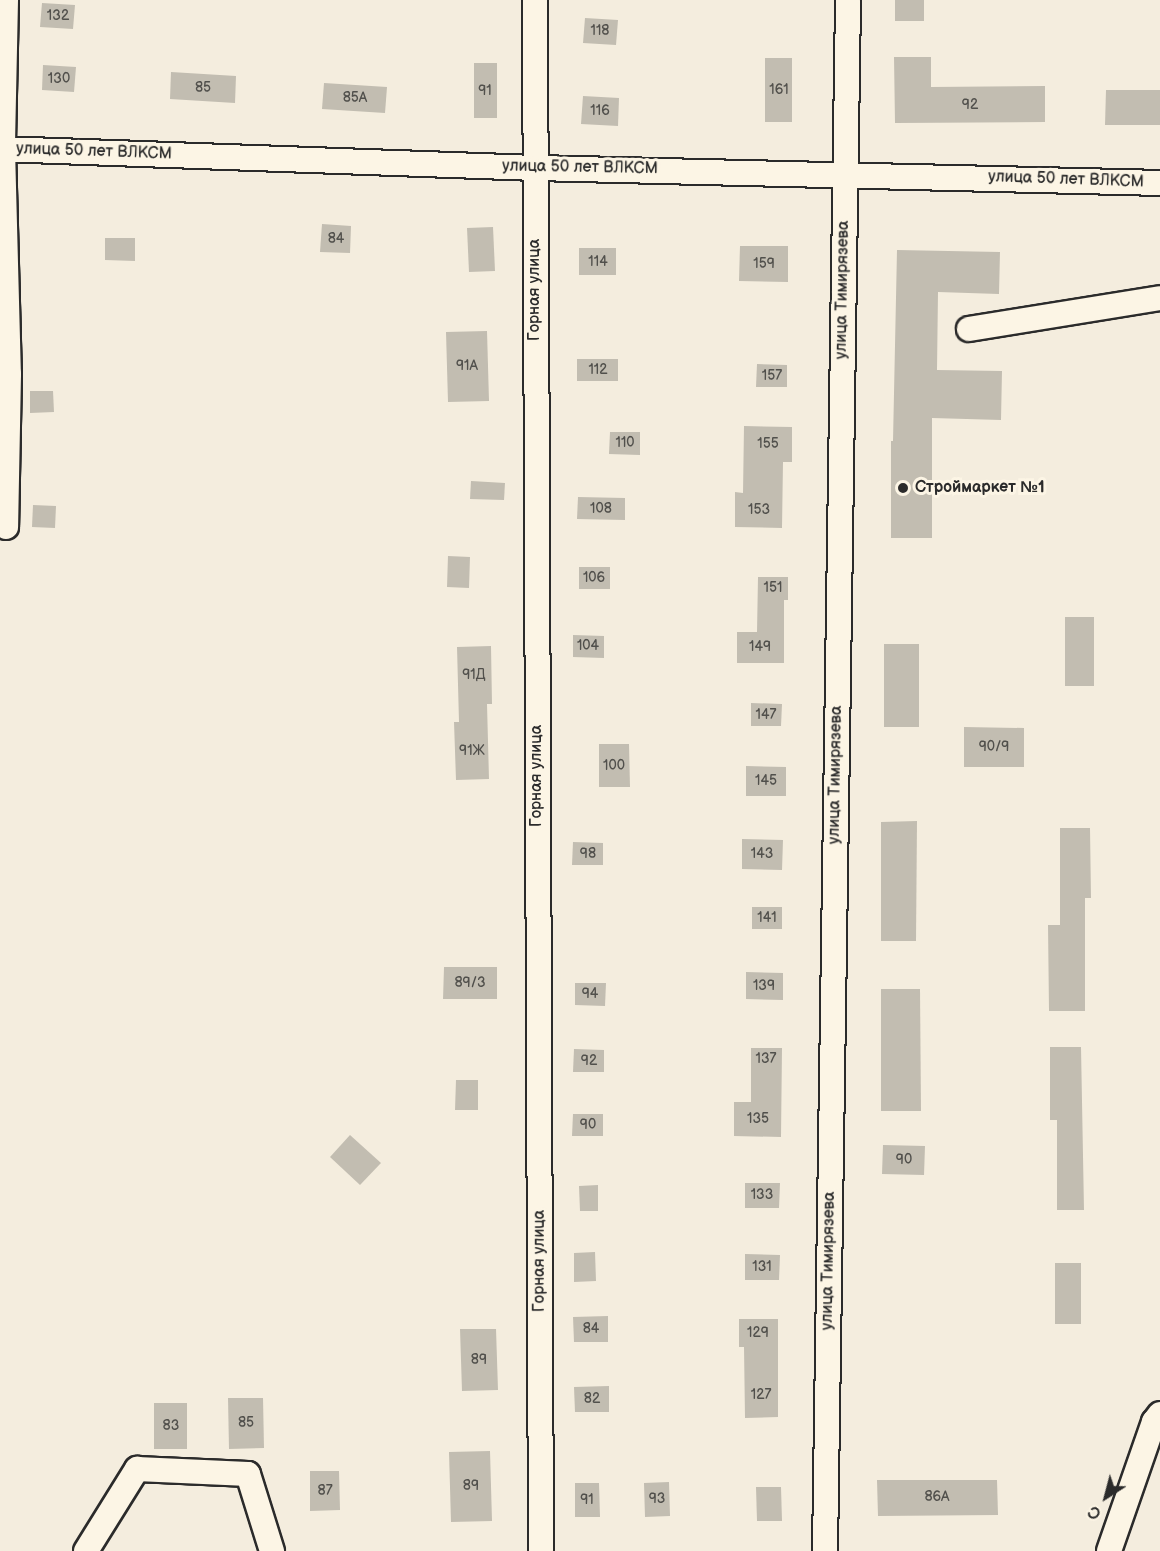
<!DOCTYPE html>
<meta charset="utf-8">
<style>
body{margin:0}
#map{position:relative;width:1160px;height:1551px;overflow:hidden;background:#f4edde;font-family:"Balsamiq Sans",sans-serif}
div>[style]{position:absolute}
.building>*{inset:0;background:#c2bdb1}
.roads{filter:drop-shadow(2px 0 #2b2b2b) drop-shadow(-2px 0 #2b2b2b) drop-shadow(0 2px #2b2b2b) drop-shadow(0 -2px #2b2b2b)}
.minor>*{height:24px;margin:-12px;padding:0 12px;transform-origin:12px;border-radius:12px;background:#fcf5e5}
.dots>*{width:16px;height:16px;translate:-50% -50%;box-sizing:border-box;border:3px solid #fcf5e5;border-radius:50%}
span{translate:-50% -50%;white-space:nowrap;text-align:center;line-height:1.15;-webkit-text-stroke:6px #fcf5e5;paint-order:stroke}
.number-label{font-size:14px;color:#51504c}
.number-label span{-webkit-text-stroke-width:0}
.street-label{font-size:16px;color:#2b2b2b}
.poi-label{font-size:16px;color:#2b2b2b;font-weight:700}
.left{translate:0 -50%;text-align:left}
.north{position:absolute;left:1076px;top:1467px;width:60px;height:60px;-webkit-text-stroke:4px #fcf5e5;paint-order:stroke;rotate:216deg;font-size:16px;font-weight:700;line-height:24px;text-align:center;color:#2b2b2b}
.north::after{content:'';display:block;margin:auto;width:21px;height:27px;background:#2b2b2b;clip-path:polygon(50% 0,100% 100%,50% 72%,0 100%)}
</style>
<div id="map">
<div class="building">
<div style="clip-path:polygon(895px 0,924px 0,924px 21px,895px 21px)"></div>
<div style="clip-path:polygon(42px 3px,75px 5px,73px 29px,40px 27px)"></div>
<div style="clip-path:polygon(585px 18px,618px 20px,616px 45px,583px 43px)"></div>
<div style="clip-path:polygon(894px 57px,931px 57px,931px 87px,1045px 86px,1045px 122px,895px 123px)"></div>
<div style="clip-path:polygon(765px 58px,792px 58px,792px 122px,765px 122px)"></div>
<div style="clip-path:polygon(474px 63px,497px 63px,497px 118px,474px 118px)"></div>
<div style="clip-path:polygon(43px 65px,76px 67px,74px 92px,42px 90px)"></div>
<div style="clip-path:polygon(171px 72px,236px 76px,235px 103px,170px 99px)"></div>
<div style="clip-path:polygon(324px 83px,387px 87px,385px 113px,322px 109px)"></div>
<div style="clip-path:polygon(1106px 90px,1160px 90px,1160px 125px,1105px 125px)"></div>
<div style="clip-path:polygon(583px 96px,619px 98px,618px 126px,581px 124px)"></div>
<div style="clip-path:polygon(322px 224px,351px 226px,350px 253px,320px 252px)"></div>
<div style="clip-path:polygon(493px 227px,495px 271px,469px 272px,467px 228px)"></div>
<div style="clip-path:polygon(105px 238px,135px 238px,135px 261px,105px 260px)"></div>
<div style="clip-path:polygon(740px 246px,788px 246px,788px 282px,739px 281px)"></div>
<div style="clip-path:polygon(579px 248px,616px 248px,616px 275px,579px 275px)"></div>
<div style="clip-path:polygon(897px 250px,1000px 252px,999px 294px,938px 292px,937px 370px,1002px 371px,1001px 420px,932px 418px,932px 538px,891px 538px,891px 441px,893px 441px)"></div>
<div style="clip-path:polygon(487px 331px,489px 401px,448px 402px,446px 332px)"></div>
<div style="clip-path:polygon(577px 359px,618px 359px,618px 381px,577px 381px)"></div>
<div style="clip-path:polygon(757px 364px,787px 365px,787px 387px,756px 387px)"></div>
<div style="clip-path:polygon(30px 391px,53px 391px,54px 412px,30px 413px)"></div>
<div style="clip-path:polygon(744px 426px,792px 427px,792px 462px,783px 462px,782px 528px,735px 527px,735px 492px,743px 493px)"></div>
<div style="clip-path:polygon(610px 432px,640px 432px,640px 455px,609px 454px)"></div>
<div style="clip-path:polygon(471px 481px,505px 483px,504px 500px,470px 499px)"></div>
<div style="clip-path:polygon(578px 497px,625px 498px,625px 520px,577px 519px)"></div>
<div style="clip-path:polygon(33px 505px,56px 506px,55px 528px,32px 527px)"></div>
<div style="clip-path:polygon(448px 556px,470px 557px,469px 588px,447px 587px)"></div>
<div style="clip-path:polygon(579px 567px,610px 567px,610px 589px,579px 589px)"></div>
<div style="clip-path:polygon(758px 577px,788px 577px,788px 600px,784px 600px,784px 663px,737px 663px,737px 632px,757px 632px)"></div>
<div style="clip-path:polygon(1065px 617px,1094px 617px,1094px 686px,1065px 686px)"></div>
<div style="clip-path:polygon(573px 635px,604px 636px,604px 658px,573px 657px)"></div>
<div style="clip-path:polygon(884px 644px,919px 644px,919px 727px,884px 727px)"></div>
<div style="clip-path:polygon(491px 646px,492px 704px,487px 704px,489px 779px,456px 780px,454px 722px,459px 722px,457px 647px)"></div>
<div style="clip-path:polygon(751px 703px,782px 704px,781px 726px,751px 726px)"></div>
<div style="clip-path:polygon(964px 727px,1024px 728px,1024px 767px,964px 767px)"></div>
<div style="clip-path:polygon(599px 744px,629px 744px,630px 787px,599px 787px)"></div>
<div style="clip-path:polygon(746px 766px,786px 767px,786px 796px,746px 796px)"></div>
<div style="clip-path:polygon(917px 821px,916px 941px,881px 941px,881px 822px)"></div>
<div style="clip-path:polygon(1060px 828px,1090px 828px,1091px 898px,1085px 898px,1085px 1011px,1049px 1011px,1048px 925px,1060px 925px)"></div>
<div style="clip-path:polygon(742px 839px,783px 840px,782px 870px,742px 869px)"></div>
<div style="clip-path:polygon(573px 842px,603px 843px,603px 865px,572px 865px)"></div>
<div style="clip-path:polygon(752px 907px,782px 907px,782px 929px,752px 929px)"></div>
<div style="clip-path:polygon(444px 967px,497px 967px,497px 999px,443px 999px)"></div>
<div style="clip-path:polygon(746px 972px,783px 973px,783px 1000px,746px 999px)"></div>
<div style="clip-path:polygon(575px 983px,606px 983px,605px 1006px,575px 1005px)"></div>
<div style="clip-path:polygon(881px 989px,920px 989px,921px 1111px,881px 1111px)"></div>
<div style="clip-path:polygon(1050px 1047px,1081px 1047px,1084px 1210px,1057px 1210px,1057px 1120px,1050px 1120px)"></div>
<div style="clip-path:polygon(751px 1048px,782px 1048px,781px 1137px,734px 1136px,734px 1102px,751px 1102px)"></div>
<div style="clip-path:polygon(574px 1049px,604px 1050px,604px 1072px,573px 1072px)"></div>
<div style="clip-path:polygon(456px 1080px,478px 1080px,478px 1110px,455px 1110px)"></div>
<div style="clip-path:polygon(573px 1114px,603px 1114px,603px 1136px,572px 1136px)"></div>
<div style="clip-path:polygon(350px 1135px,381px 1163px,360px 1185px,330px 1157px)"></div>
<div style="clip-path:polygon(883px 1145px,925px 1146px,924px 1175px,882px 1174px)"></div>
<div style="clip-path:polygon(745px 1183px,780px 1183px,779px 1208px,745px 1208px)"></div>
<div style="clip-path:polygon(598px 1185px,598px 1211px,580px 1211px,579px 1186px)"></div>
<div style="clip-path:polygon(595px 1252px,596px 1281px,574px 1282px,574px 1253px)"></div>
<div style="clip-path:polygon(745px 1254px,780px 1255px,779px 1280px,745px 1280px)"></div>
<div style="clip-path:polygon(1055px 1263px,1081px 1263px,1081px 1324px,1055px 1324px)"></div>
<div style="clip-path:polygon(608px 1316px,608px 1342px,574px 1342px,573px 1317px)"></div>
<div style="clip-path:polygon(739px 1319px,778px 1319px,778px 1417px,745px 1418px,744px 1347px,739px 1347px)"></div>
<div style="clip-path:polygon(460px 1329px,496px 1329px,498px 1390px,462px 1391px)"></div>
<div style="clip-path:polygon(609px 1386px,609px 1412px,575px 1412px,574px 1387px)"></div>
<div style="clip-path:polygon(228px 1398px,263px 1398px,264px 1448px,229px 1449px)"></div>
<div style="clip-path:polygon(154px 1403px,187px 1403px,187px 1449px,154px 1449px)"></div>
<div style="clip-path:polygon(490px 1451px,492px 1521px,451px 1522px,449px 1452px)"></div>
<div style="clip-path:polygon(310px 1471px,339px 1471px,340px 1510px,310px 1511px)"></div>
<div style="clip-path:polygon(877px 1480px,997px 1480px,998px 1515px,878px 1516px)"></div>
<div style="clip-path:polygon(669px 1482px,670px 1516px,645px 1517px,644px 1483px)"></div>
<div style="clip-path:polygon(575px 1483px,599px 1483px,600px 1517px,575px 1517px)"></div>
<div style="clip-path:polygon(756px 1487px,781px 1487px,782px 1521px,757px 1521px)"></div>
</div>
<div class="roads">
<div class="minor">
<div style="left:6px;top:0;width:149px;rotate:91.2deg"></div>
<div style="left:3px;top:149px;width:225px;rotate:88.5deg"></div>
<div style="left:9px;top:374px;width:153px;rotate:91.1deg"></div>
<div style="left:535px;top:0;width:1551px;rotate:89.78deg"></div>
<div style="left:0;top:149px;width:535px;rotate:2.03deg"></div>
<div style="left:535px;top:168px;width:625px;rotate:1.37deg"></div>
<div style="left:969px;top:329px;width:193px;rotate:-9.2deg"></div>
<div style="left:86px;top:1551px;width:97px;rotate:-58.1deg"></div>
<div style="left:137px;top:1469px;width:111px;rotate:2.6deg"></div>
<div style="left:248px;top:1474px;width:81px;rotate:72.7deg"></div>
<div style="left:825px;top:1551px;width:1551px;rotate:-89.15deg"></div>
<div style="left:1109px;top:1551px;width:137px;rotate:-70.8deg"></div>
<div style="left:1154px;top:1422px;width:10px;rotate:-53deg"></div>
</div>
</div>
<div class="dots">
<div style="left:903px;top:488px;background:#2b2b2b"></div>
</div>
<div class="number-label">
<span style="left:58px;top:16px">132</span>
<span style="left:600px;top:31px">118</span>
<span style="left:59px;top:79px">130</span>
<span style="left:203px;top:88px">85</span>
<span style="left:779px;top:90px">161</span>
<span style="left:485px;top:91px">91</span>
<span style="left:355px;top:98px">85А</span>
<span style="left:970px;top:105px">92</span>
<span style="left:600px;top:111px">116</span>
<span style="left:336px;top:239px">84</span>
<span style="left:598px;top:262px">114</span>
<span style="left:764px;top:264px">159</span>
<span style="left:467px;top:366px">91А</span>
<span style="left:598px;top:370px">112</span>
<span style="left:772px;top:376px">157</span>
<span style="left:625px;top:443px">110</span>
<span style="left:768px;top:444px">155</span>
<span style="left:601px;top:509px">108</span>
<span style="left:759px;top:510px">153</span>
<span style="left:594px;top:578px">106</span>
<span style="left:773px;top:588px">151</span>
<span style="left:588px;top:646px">104</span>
<span style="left:760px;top:647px">149</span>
<span style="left:474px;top:675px">91Д</span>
<span style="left:766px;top:715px">147</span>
<span style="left:994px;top:747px">90/9</span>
<span style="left:472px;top:751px">91Ж</span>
<span style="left:614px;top:766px">100</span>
<span style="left:766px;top:781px">145</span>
<span style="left:588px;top:854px">98</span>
<span style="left:762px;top:854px">143</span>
<span style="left:767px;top:918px">141</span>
<span style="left:470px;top:983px">89/3</span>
<span style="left:764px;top:986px">139</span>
<span style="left:590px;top:994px">94</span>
<span style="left:766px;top:1059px">137</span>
<span style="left:589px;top:1061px">92</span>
<span style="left:758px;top:1119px">135</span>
<span style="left:588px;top:1125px">90</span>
<span style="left:904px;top:1160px">90</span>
<span style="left:762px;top:1195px">133</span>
<span style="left:762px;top:1267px">131</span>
<span style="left:591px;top:1329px">84</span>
<span style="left:758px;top:1333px">129</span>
<span style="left:479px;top:1360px">89</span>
<span style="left:761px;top:1395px">127</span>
<span style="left:592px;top:1399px">82</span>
<span style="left:246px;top:1423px">85</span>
<span style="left:171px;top:1426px">83</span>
<span style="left:471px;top:1486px">89</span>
<span style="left:325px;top:1491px">87</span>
<span style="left:937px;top:1497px">86А</span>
<span style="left:657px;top:1499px">93</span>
<span style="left:587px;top:1500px">91</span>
</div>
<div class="street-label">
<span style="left:94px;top:152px;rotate:2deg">улица 50 лет ВЛКСМ</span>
<span style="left:580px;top:168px;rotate:1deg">улица 50 лет ВЛКСМ</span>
<span style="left:1066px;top:180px;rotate:2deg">улица 50 лет ВЛКСМ</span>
<span style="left:535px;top:290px;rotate:-90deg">Горная улица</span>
<span style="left:843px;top:290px;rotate:-89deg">улица Тимирязева</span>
<span style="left:836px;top:775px;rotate:-89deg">улица Тимирязева</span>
<span style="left:537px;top:776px;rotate:-90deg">Горная улица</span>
<span style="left:540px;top:1261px;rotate:-90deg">Горная улица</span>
<span style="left:829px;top:1261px;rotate:-89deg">улица Тимирязева</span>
</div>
<div class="poi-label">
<span class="left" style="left:915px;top:488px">Строймаркет №1</span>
</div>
<div class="north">С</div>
</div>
